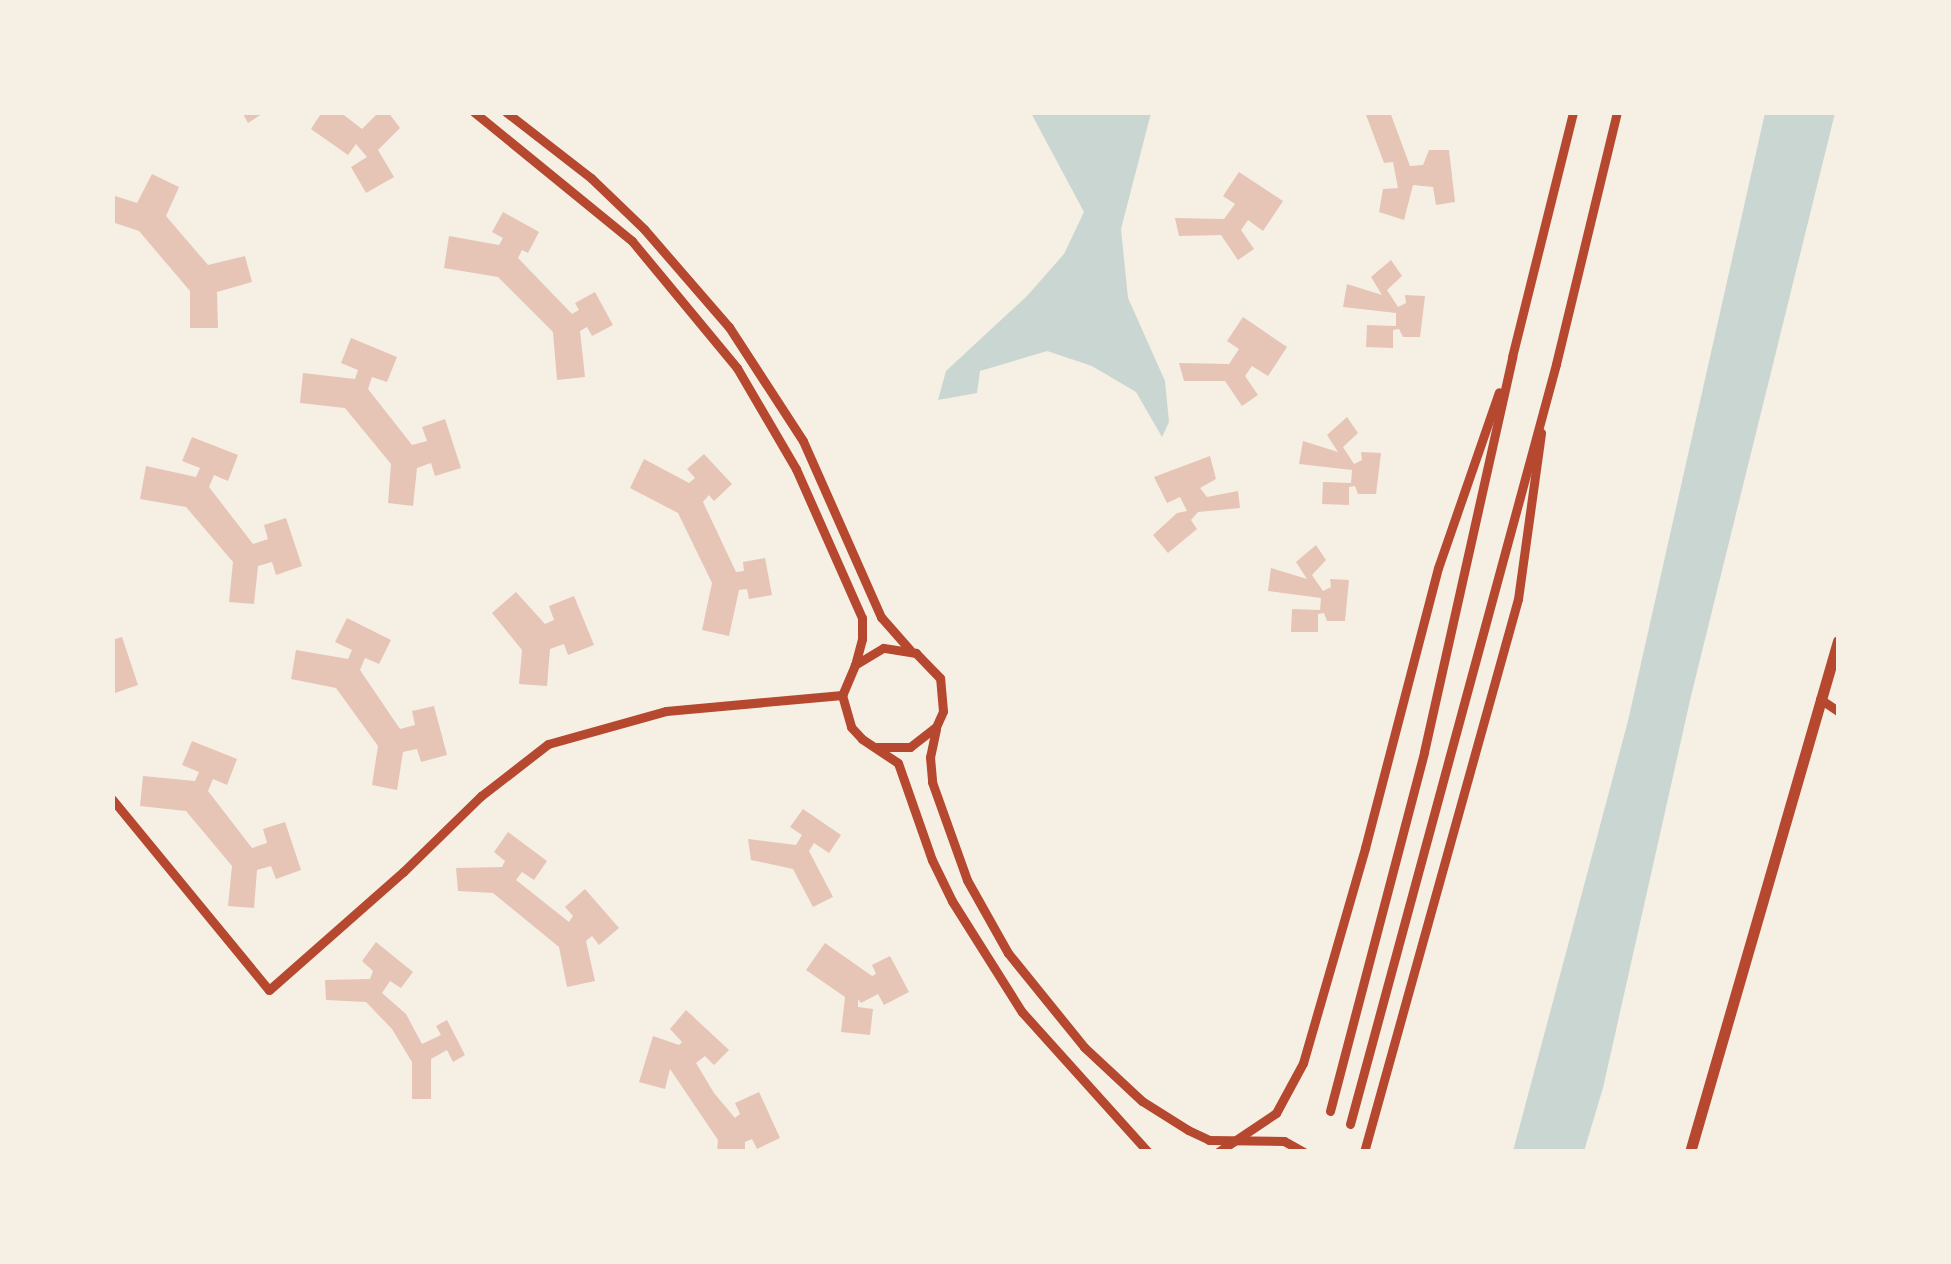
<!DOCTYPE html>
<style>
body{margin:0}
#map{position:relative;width:1951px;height:1264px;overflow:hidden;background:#f6efe4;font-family:Cabin,sans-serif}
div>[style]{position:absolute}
.water>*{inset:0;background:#c9d6d2}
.building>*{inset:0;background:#e6c5b7}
.minor>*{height:9px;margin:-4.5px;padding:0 4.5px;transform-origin:4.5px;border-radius:4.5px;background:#b5482f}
.tertiary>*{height:11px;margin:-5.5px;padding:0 5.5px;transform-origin:5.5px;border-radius:5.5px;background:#b5482f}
span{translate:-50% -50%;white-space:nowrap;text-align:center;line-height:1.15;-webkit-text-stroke:8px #f6efe4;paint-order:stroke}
.frame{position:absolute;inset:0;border:115px solid #f6efe4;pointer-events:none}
</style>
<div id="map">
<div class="water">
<div style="clip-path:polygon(1031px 113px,1151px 113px,1121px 229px,1128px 298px,1165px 381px,1169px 422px,1162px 437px,1136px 392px,1092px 366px,1047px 351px,980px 371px,977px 393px,938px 400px,946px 371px,1027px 296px,1064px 254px,1084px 212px)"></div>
<div style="clip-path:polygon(1765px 113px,1835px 113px,1691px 696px,1603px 1088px,1584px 1151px,1513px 1151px,1628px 721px)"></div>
</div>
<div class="building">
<div style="clip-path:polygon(242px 112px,265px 112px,248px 123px)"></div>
<div style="clip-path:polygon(322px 112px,340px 112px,362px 129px,379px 112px,388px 112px,400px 128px,378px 150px,394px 177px,366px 193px,351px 167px,367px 157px,356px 144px,348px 155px,311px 129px)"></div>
<div style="clip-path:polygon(1365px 112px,1390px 112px,1410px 166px,1423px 165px,1429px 150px,1449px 150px,1455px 202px,1436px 205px,1433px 187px,1413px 185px,1404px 220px,1379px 212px,1383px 189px,1398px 188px,1393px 162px,1384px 163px)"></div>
<div style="clip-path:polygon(1239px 172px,1283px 201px,1263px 231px,1248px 220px,1241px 230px,1254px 249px,1238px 260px,1221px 235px,1179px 236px,1175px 218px,1224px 219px,1235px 204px,1223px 196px)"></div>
<div style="clip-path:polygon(152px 174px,179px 187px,166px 216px,208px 265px,245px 256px,252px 282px,217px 292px,218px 328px,190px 328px,190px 291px,139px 231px,112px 222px,112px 195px,137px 203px)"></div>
<div style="clip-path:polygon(503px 212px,539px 232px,528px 253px,522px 250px,518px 258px,572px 314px,579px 310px,575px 303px,595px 292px,613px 325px,592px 336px,587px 327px,580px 331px,585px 377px,557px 380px,553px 332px,498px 277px,444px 268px,449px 236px,499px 245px,503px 238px,492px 232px)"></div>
<div style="clip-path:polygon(1391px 260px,1402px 276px,1387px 290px,1398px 307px,1406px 303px,1405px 295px,1425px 296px,1420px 337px,1403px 337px,1399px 329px,1393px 330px,1393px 348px,1366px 347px,1367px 325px,1396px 326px,1396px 313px,1343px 307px,1347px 284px,1382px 295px,1371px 277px)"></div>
<div style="clip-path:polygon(1243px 317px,1287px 347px,1268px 376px,1252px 366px,1245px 376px,1258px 395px,1242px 406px,1225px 381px,1184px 381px,1179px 363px,1229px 364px,1239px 349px,1227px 341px)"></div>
<div style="clip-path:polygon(351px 338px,397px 357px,387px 382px,372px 377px,368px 389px,412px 445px,427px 441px,422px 427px,445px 419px,461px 468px,435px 476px,431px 463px,417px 468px,413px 506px,388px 503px,391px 464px,345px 408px,300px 403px,303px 373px,355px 379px,358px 370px,341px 363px)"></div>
<div style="clip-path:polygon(1347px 417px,1358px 433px,1343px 447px,1354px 464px,1362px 460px,1361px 452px,1381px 453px,1376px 494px,1358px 494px,1355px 486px,1349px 487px,1349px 505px,1322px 504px,1323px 482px,1351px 483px,1352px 470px,1299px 464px,1303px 441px,1338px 452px,1327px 435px)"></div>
<div style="clip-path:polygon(192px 437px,238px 455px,228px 481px,214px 475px,209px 487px,253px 544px,268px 539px,264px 525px,286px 518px,302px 566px,276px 575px,272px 562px,258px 566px,254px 604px,229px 602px,233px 562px,186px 507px,140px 499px,146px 466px,196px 477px,200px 468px,182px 461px)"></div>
<div style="clip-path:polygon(704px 454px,732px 484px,714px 501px,709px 495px,703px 502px,736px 572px,744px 571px,743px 562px,765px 558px,772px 595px,749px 599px,747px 589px,739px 590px,729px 636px,702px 630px,712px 583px,678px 513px,630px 488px,644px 459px,689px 483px,695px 478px,687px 469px)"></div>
<div style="clip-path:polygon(1210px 456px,1216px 479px,1200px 488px,1207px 497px,1238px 491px,1240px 508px,1198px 512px,1191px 520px,1197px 529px,1168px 553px,1153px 535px,1177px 513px,1187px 511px,1180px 497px,1167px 503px,1154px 477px)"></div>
<div style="clip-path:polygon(1316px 545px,1326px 560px,1312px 575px,1323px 591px,1331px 587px,1330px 579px,1349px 580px,1345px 621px,1327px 621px,1324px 613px,1318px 614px,1318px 632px,1291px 632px,1292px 609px,1320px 610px,1321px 598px,1268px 591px,1271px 568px,1307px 579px,1296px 562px)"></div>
<div style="clip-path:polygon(516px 592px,545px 624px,554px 620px,549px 606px,574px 596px,594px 645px,568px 655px,564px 644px,550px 649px,547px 686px,519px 684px,522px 650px,492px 613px)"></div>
<div style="clip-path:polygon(347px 618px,391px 640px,379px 664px,365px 658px,360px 670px,400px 729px,415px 725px,412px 711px,434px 706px,447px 755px,421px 762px,417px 749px,403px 752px,397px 790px,372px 785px,378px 746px,336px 688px,291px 679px,296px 650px,348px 659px,352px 650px,335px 642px)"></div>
<div style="clip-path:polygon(122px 637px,138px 685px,112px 694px,112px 640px)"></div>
<div style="clip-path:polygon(192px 741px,237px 759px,227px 785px,213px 779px,208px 791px,252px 848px,267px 843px,263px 829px,285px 822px,301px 870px,276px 879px,271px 866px,257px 870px,254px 908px,228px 906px,232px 866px,186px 811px,140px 806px,143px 776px,195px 781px,199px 772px,182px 765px)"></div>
<div style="clip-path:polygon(803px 809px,841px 835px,829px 853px,814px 843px,809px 851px,833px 897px,813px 907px,793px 869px,751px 860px,748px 839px,796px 845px,802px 835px,790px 827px)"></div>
<div style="clip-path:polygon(508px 832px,547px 861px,534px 880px,522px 872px,516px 880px,569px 922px,573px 916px,565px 907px,585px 889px,619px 928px,599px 945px,592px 936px,586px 941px,595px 981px,567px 987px,559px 947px,493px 893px,458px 891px,456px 868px,502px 867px,505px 861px,494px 852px)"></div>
<div style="clip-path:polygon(376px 942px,413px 972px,401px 988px,390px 981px,382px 993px,406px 1014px,422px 1044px,441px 1035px,436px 1026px,447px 1020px,465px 1055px,453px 1062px,447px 1050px,431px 1059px,431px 1099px,412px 1099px,412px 1062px,392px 1029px,366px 1002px,326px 1000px,325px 980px,370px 979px,373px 971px,362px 961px)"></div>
<div style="clip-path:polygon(825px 943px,872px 976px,876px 974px,872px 965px,890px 956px,909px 992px,884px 1005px,878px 994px,861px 1003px,858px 999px,858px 1007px,873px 1009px,870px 1035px,841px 1032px,845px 997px,806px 970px)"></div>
<div style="clip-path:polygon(686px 1010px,729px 1050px,714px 1065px,705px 1056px,696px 1063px,714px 1093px,735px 1118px,740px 1114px,735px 1103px,759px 1092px,780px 1138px,757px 1149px,752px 1139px,745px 1142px,745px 1152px,717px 1152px,718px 1140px,670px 1069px,665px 1089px,639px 1082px,653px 1036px,679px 1045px,682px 1042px,670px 1029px)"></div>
</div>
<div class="minor">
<div style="left:474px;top:112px;width:204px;rotate:39.2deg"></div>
<div style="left:632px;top:241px;width:165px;rotate:50.4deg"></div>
<div style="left:737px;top:368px;width:117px;rotate:59.7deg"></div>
<div style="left:796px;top:469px;width:163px;rotate:66.1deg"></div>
<div style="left:862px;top:618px;width:21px;rotate:90deg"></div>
<div style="left:862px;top:639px;width:27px;rotate:105deg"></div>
<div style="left:506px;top:112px;width:108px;rotate:37.8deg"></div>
<div style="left:591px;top:178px;width:74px;rotate:43.9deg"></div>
<div style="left:644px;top:229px;width:130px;rotate:49.1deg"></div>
<div style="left:729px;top:327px;width:136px;rotate:57deg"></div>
<div style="left:803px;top:441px;width:193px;rotate:66.1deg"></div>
<div style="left:881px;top:617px;width:44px;rotate:48.7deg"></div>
<div style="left:1820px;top:699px;width:22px;rotate:34deg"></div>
<div style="left:936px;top:729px;width:29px;rotate:102deg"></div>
<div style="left:930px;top:757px;width:25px;rotate:85deg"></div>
<div style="left:932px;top:782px;width:104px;rotate:70.3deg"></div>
<div style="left:967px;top:880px;width:84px;rotate:60.7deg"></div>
<div style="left:1008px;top:953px;width:121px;rotate:51deg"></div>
<div style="left:1084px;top:1047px;width:79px;rotate:43deg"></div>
<div style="left:1142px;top:1101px;width:54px;rotate:32.2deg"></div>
<div style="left:1188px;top:1130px;width:23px;rotate:25deg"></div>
<div style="left:1209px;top:1140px;width:75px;rotate:0.8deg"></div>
<div style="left:1284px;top:1141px;width:23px;rotate:29deg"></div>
<div style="left:877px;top:747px;width:33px"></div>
<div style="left:910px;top:747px;width:33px;rotate:-38deg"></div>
<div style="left:936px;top:727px;width:17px;rotate:-66deg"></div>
<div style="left:943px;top:711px;width:33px;rotate:-95deg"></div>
<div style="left:940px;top:678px;width:35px;rotate:-134deg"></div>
<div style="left:916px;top:653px;width:33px;rotate:-171deg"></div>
<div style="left:883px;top:648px;width:33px;rotate:149deg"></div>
<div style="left:855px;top:665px;width:33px;rotate:113deg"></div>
<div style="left:842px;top:695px;width:33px;rotate:74deg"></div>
<div style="left:851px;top:727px;width:16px;rotate:47deg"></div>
<div style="left:862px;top:739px;width:43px;rotate:33.7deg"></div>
<div style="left:898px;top:763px;width:103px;rotate:70.7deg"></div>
<div style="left:932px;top:860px;width:46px;rotate:64deg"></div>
<div style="left:952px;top:901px;width:131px;rotate:57.8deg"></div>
<div style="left:1022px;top:1012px;width:188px;rotate:48deg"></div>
<div style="left:112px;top:799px;width:247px;rotate:50.6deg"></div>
<div style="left:269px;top:990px;width:179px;rotate:-41.4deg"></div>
<div style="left:403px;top:872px;width:109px;rotate:-44.3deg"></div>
<div style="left:481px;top:796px;width:85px;rotate:-37.8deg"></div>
<div style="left:548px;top:744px;width:123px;rotate:-15.6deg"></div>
<div style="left:666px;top:711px;width:177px;rotate:-5.2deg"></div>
<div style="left:1330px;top:1111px;width:371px;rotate:-75.3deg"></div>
<div style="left:1424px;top:752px;width:405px;rotate:-77.4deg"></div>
<div style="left:1512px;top:357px;width:252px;rotate:-76deg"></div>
<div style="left:1350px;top:1124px;width:787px;rotate:-74.83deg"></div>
<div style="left:1556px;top:364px;width:259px;rotate:-76.4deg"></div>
<div style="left:1218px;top:1152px;width:70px;rotate:-33.9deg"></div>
<div style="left:1276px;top:1113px;width:57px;rotate:-61.6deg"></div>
<div style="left:1303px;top:1063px;width:224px;rotate:-73.9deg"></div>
<div style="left:1365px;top:848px;width:289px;rotate:-75.4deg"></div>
<div style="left:1438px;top:568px;width:186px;rotate:-70.9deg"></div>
<div style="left:1364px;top:1152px;width:574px;rotate:-74.44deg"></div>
<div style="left:1518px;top:599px;width:168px;rotate:-82.1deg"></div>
</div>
<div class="tertiary">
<div style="left:1690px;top:1152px;width:532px;rotate:-73.85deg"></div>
</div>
<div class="frame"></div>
</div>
